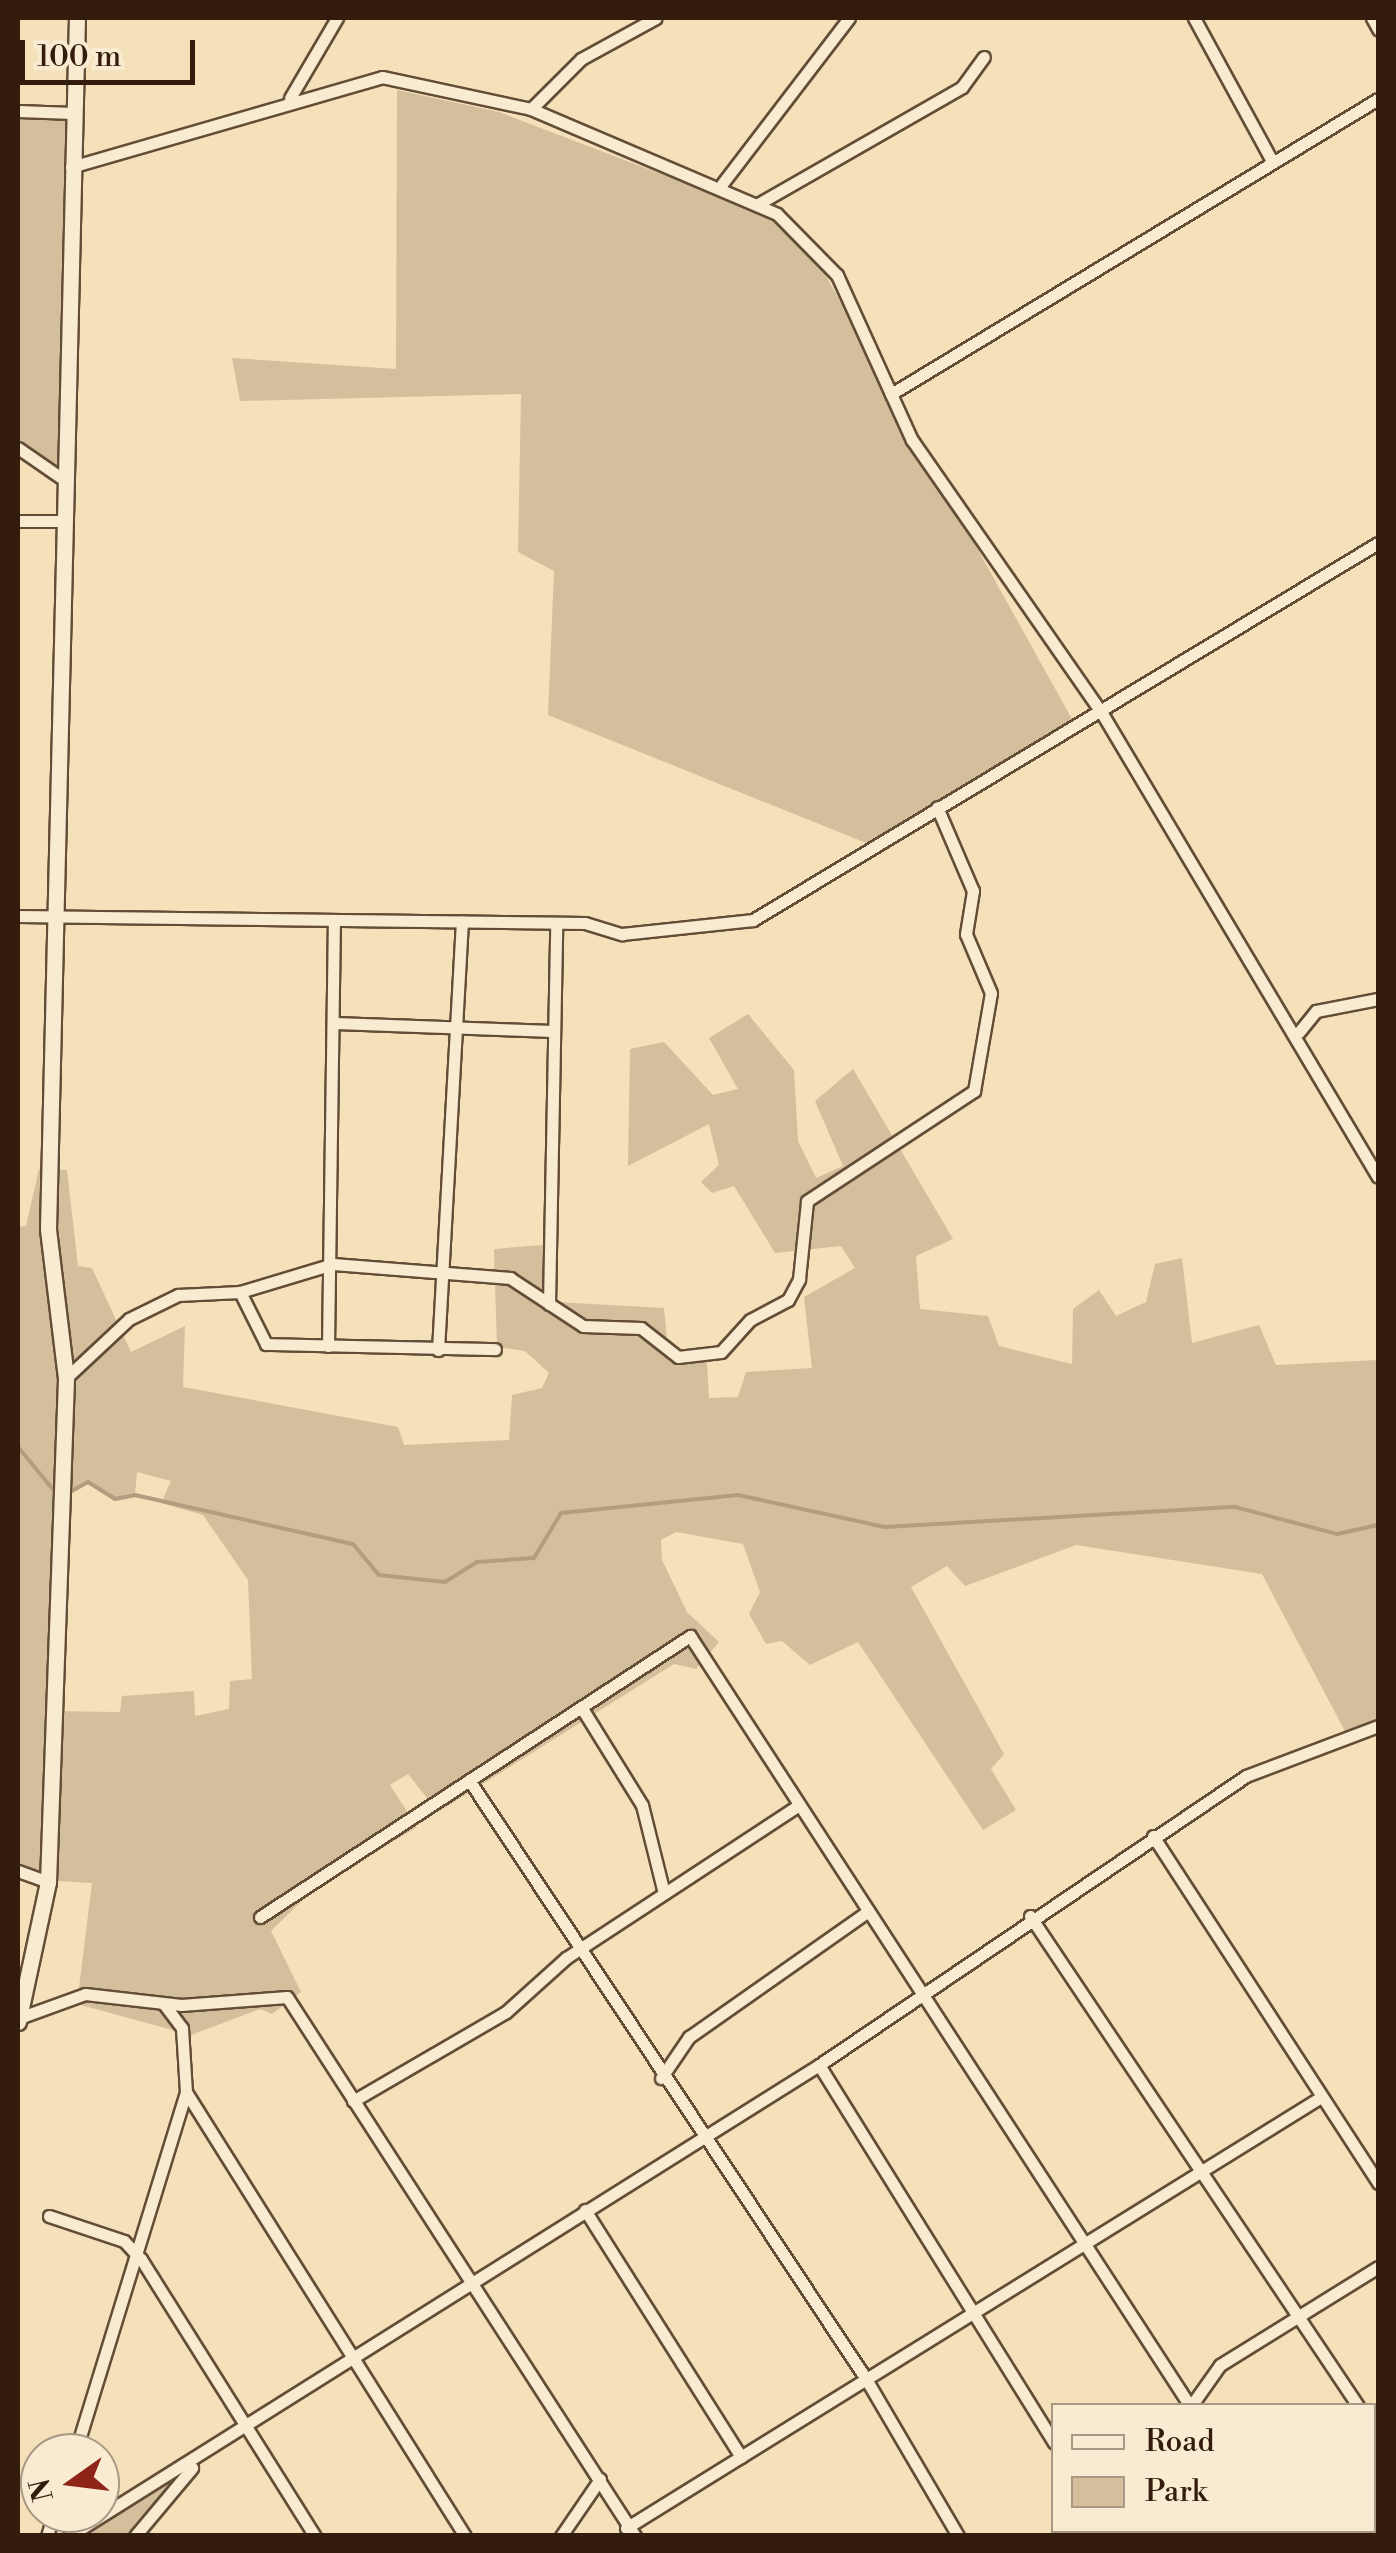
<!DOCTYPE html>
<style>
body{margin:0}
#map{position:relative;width:1396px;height:2553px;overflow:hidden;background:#f4e0b9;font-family:"Libre Bodoni",serif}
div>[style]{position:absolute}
.green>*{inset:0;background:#d3bf9c}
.stream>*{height:4px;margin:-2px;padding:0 2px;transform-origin:2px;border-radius:2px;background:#b29d7e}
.roads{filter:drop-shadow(2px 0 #634d37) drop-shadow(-2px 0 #634d37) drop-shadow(0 2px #634d37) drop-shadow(0 -2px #634d37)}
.minor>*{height:11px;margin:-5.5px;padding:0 5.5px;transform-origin:5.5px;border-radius:5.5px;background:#f8ebd2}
.secondary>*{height:15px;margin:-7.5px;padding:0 7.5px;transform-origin:7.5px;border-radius:7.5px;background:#f8ebd2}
span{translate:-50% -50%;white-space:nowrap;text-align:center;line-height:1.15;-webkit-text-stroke:8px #f8ebd2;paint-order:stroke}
.frame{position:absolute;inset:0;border:20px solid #331c0c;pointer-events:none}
.legend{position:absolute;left:1051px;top:2403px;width:325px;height:130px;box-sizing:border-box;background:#f8ebd2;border:2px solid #a99883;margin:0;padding:12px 18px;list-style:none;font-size:30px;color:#331c0c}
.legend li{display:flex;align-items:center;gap:20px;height:50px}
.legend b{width:50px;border:2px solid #a99883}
.north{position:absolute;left:20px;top:2433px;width:100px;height:100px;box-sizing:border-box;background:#f8ebd2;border:2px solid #a99883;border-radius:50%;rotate:256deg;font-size:28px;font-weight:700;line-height:40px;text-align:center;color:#331c0c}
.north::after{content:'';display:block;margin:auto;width:35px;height:45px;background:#8f2418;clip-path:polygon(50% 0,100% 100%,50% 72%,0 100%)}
.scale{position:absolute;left:20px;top:40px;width:175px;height:45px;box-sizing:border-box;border:5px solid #331c0c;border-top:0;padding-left:12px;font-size:30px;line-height:35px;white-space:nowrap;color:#331c0c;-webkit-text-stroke:8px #f8ebd2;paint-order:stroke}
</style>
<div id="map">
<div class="green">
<div style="clip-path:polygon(397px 90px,499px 112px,669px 177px,672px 168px,722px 184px,777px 214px,811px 249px,1073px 721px,886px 851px,548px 715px,554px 571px,518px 552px,521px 394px,240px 401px,232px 358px,396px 369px)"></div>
<div style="clip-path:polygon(18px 111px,73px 113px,60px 477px,18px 448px)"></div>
<div style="clip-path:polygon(evenodd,748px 1014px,794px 1070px,798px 1141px,816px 1178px,843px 1166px,815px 1101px,853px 1069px,953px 1239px,916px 1256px,920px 1309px,988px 1316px,999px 1346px,1072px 1364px,1073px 1309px,1099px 1290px,1116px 1316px,1146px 1302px,1155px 1264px,1182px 1258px,1192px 1343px,1259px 1325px,1276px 1365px,1378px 1360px,1378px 1726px,1348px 1737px,1262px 1574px,1076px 1545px,965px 1586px,947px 1566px,911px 1587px,1004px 1754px,991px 1769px,1016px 1810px,983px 1830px,858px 1642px,810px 1665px,782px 1641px,766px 1644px,749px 1614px,760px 1592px,743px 1544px,676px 1532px,661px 1540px,662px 1560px,687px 1612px,719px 1642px,696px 1669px,674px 1664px,438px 1812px,408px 1774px,390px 1785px,417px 1827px,314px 1889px,271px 1931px,301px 1992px,272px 2014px,260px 2009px,191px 2035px,77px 2004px,92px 1883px,57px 1881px,18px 1862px,18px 1227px,26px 1226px,39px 1169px,67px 1170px,78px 1266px,92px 1268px,131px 1352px,185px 1326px,183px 1387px,398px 1427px,404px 1445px,509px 1440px,512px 1395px,542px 1388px,549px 1373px,525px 1351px,497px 1347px,494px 1249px,554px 1244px,555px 1302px,664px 1308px,668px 1349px,706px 1349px,709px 1398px,738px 1397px,746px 1372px,812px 1368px,804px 1297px,855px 1268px,841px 1246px,775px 1253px,734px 1186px,712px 1193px,701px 1182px,719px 1165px,709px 1124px,628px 1166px,630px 1049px,664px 1042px,713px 1095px,738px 1089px,709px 1038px,748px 1014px,137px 1472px,171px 1481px,161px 1503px,203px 1515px,248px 1580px,252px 1679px,230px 1681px,229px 1709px,195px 1716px,194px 1691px,122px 1696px,120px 1712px,46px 1711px,60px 1493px,87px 1483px,115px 1499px,135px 1495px,137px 1472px)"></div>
<div style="clip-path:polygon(198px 2461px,132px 2535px,69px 2536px)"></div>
</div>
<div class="stream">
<div style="left:18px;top:1447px;width:60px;rotate:50.4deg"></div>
<div style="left:70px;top:1492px;width:21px;rotate:-29deg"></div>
<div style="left:88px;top:1482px;width:32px;rotate:32deg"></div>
<div style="left:115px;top:1499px;width:20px;rotate:-11deg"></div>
<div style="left:135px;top:1495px;width:223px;rotate:12.7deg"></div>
<div style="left:353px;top:1544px;width:40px;rotate:50deg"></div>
<div style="left:379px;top:1575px;width:66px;rotate:6.1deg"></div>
<div style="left:445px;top:1582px;width:38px;rotate:-32deg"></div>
<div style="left:477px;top:1562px;width:57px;rotate:-4deg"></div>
<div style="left:534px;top:1558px;width:52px;rotate:-59deg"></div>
<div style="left:561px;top:1513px;width:178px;rotate:-5.8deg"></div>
<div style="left:738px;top:1495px;width:150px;rotate:12.3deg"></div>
<div style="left:885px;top:1527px;width:351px;rotate:-3.3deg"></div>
<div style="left:1235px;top:1507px;width:106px;rotate:14.8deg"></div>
<div style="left:1337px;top:1534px;width:42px;rotate:-12.4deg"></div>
</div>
<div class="roads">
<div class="minor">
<div style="left:1194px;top:18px;width:163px;rotate:61.4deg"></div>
<div style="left:1372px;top:18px;width:13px;rotate:61deg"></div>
<div style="left:290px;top:98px;width:93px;rotate:-59.6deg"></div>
<div style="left:531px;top:109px;width:71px;rotate:-45deg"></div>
<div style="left:581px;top:59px;width:85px;rotate:-28.7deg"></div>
<div style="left:18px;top:111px;width:55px;rotate:2.1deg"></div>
<div style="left:71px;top:167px;width:324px;rotate:-16.1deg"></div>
<div style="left:382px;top:77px;width:152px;rotate:12.1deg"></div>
<div style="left:531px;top:109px;width:267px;rotate:23.1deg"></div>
<div style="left:777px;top:214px;width:86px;rotate:45.5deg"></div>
<div style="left:837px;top:275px;width:181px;rotate:65.6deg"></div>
<div style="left:912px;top:440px;width:329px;rotate:55.2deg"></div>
<div style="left:1100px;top:710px;width:543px;rotate:59.24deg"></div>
<div style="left:722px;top:184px;width:209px;rotate:-52.6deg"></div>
<div style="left:758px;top:204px;width:235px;rotate:-29.8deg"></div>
<div style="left:962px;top:87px;width:37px;rotate:-54deg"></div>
<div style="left:891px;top:394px;width:569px;rotate:-31.21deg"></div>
<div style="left:18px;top:448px;width:51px;rotate:34.6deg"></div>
<div style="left:18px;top:521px;width:42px"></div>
<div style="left:18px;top:916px;width:567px;rotate:0.71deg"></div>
<div style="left:585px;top:923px;width:39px;rotate:17deg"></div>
<div style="left:622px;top:934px;width:132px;rotate:-6.1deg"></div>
<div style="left:753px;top:920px;width:730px;rotate:-31.1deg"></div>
<div style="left:334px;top:1023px;width:220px;rotate:2.1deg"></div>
<div style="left:1299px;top:1032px;width:27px;rotate:-51deg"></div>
<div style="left:1316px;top:1011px;width:63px;rotate:-11deg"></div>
<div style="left:240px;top:1292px;width:58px;rotate:63.4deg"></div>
<div style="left:266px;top:1344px;width:229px;rotate:1.3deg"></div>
<div style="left:549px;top:1304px;width:381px;rotate:-88.9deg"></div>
<div style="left:328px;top:1346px;width:425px;rotate:-89.2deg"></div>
<div style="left:438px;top:1350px;width:429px;rotate:-86.8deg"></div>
<div style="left:66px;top:1378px;width:86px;rotate:-43.1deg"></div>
<div style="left:129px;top:1319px;width:55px;rotate:-26.1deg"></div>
<div style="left:178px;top:1295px;width:62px;rotate:-2.8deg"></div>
<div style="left:240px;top:1292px;width:97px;rotate:-16.8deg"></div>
<div style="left:333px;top:1264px;width:178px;rotate:4.5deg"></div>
<div style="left:510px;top:1278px;width:87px;rotate:33.3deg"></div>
<div style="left:583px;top:1326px;width:58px;rotate:2deg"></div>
<div style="left:641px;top:1328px;width:47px;rotate:38.1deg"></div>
<div style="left:678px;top:1357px;width:43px;rotate:-6.6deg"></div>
<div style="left:721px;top:1352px;width:43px;rotate:-47.8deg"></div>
<div style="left:750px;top:1320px;width:43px;rotate:-27.8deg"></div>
<div style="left:788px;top:1300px;width:24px;rotate:-62deg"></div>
<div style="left:799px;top:1279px;width:78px;rotate:-84.1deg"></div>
<div style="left:807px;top:1201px;width:200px;rotate:-33.4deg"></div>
<div style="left:974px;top:1091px;width:99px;rotate:-80.2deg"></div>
<div style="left:991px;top:993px;width:64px;rotate:-113deg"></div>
<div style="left:966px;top:934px;width:44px;rotate:-80.8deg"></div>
<div style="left:973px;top:891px;width:91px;rotate:-113.2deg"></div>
<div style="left:583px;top:1710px;width:112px;rotate:58.2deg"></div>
<div style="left:642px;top:1805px;width:91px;rotate:76deg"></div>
<div style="left:469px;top:1780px;width:719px;rotate:56.46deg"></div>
<div style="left:866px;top:2379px;width:182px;rotate:59.6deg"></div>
<div style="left:1153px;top:1836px;width:414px;rotate:57deg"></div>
<div style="left:18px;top:1871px;width:32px;rotate:20deg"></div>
<div style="left:1030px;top:1916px;width:590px;rotate:56.2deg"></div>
<div style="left:260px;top:1917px;width:514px;rotate:-33.16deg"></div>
<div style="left:690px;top:1636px;width:918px;rotate:57deg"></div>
<div style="left:19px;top:2018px;width:70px;rotate:-20deg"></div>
<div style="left:85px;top:1994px;width:97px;rotate:6.5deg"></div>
<div style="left:181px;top:2005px;width:106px;rotate:-4.3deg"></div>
<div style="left:287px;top:1997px;width:642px;rotate:57.15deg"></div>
<div style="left:819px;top:2065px;width:445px;rotate:58.1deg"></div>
<div style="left:661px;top:2078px;width:50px;rotate:-55.7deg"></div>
<div style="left:689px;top:2037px;width:219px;rotate:-35.1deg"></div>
<div style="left:186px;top:2092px;width:524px;rotate:57.86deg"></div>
<div style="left:353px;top:2101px;width:177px;rotate:-30.2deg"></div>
<div style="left:506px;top:2012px;width:81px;rotate:-42deg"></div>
<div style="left:566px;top:1958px;width:279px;rotate:-33.3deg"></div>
<div style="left:585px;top:2210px;width:292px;rotate:57.7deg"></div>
<div style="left:49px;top:2216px;width:79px;rotate:18.4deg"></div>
<div style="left:124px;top:2241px;width:25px;rotate:47deg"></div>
<div style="left:141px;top:2259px;width:327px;rotate:57.9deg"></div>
<div style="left:1191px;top:2406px;width:50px;rotate:-54.7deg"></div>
<div style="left:1220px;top:2365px;width:186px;rotate:-31.8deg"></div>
<div style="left:1374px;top:2429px;width:8px;rotate:60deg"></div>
<div style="left:75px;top:2453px;width:378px;rotate:-72.9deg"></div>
<div style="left:186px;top:2092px;width:64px;rotate:-93.6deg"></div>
<div style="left:182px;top:2028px;width:31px;rotate:-127deg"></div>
<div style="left:626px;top:2528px;width:818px;rotate:-31.8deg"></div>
<div style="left:1273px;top:2530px;width:7px;rotate:63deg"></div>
<div style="left:47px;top:2536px;width:24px;rotate:-73deg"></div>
<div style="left:69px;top:2536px;width:886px;rotate:-32.13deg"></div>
<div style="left:819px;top:2065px;width:516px;rotate:-34.09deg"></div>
<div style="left:1246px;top:1776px;width:141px;rotate:-20.7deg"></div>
<div style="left:135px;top:2536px;width:89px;rotate:-50deg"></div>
<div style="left:561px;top:2536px;width:69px;rotate:-55.6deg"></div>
<div style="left:1107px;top:2536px;width:6px;rotate:-72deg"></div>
</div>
<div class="secondary">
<div style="left:18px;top:2022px;width:143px;rotate:-77.9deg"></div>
<div style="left:48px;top:1882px;width:504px;rotate:-87.95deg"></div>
<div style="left:66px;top:1378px;width:150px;rotate:-96.9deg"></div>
<div style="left:48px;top:1229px;width:1211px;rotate:-88.63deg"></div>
</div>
</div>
<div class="frame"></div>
<ul class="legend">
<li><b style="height:12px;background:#f8ebd2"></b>Road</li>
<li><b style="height:28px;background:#d3bf9c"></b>Park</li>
</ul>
<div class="north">N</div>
<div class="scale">100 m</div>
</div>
